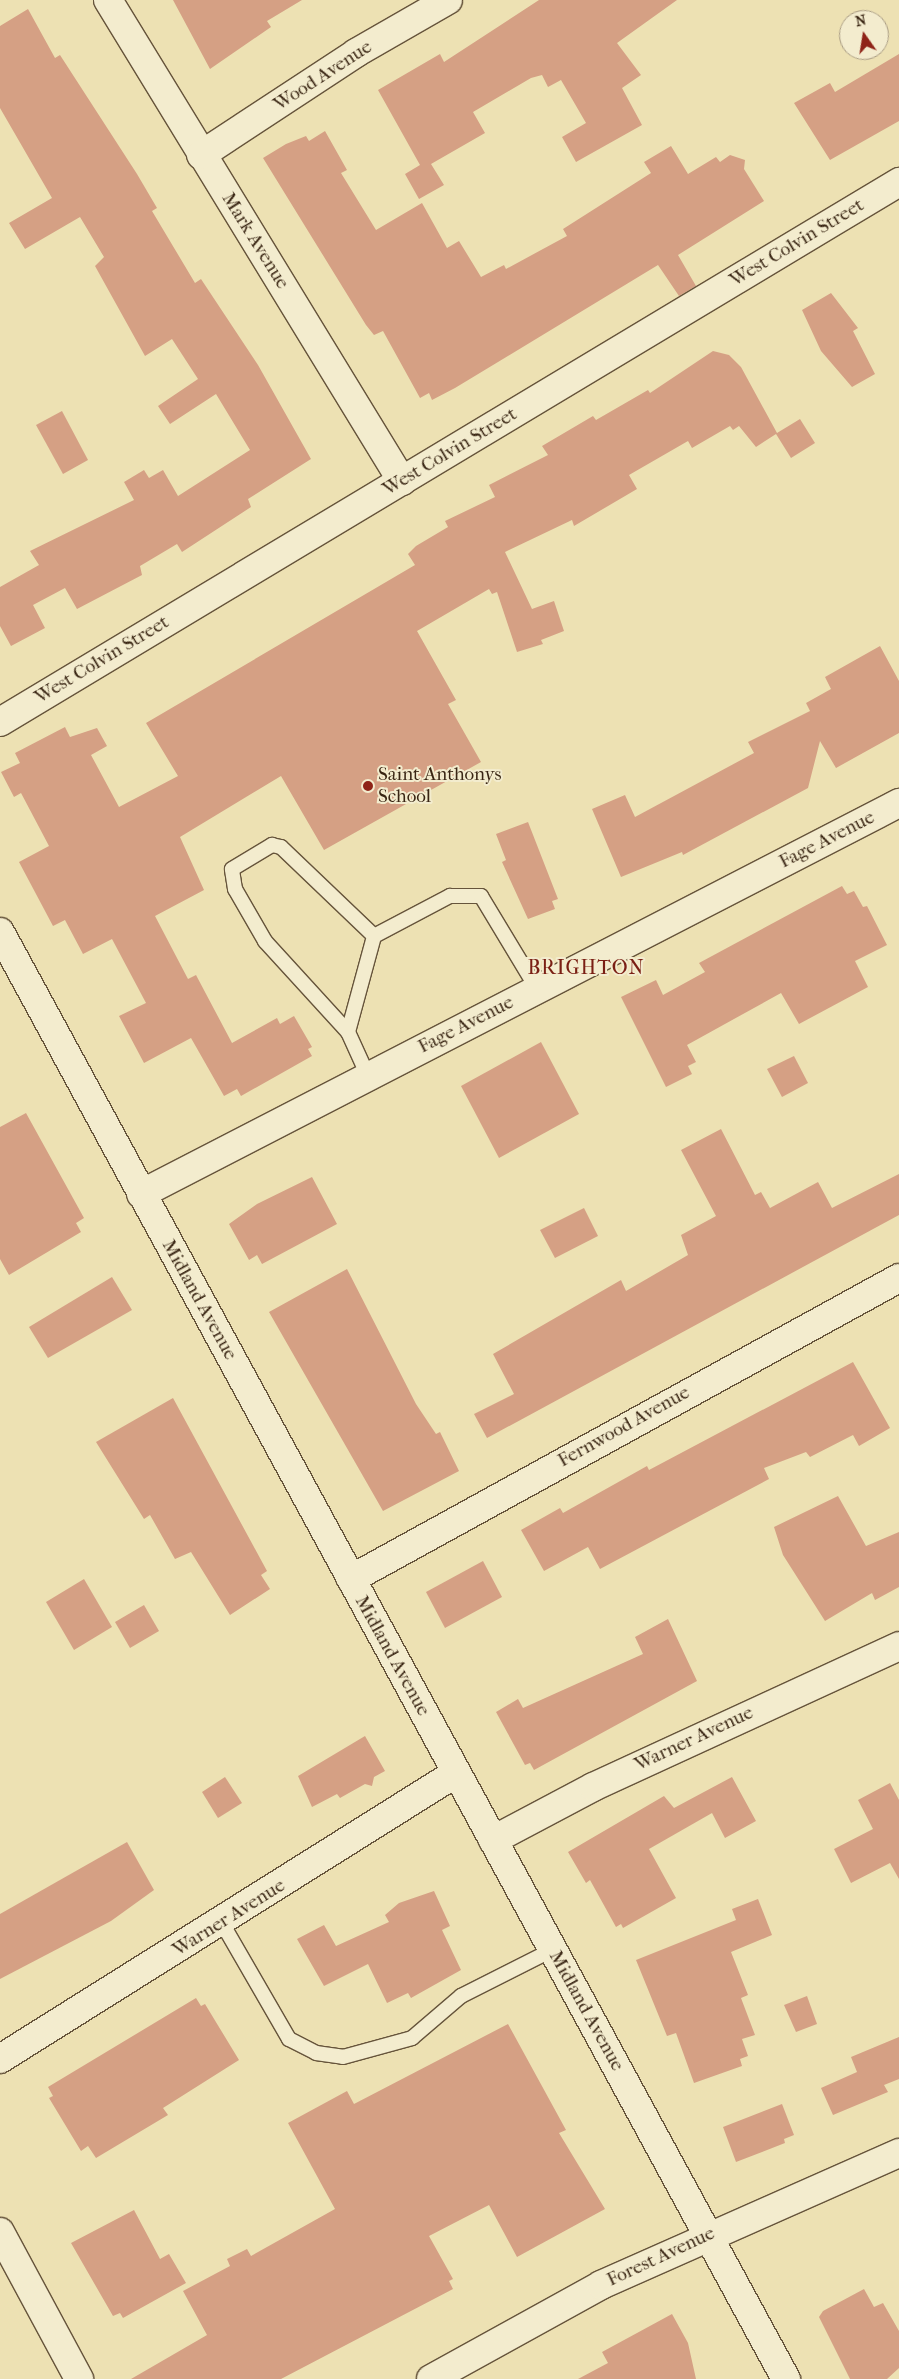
<!DOCTYPE html>
<style>
body{margin:0}
#map{position:relative;width:899px;height:2379px;overflow:hidden;background:#ede1b3;font-family:"IM FELL French Canon",serif}
div>[style]{position:absolute}
.building>*{inset:0;background:#d5a084}
.roads{filter:drop-shadow(1px 0 #66543b) drop-shadow(-1px 0 #66543b) drop-shadow(0 1px #66543b) drop-shadow(0 -1px #66543b)}
.service>*{height:14px;margin:-7px;padding:0 7px;transform-origin:7px;border-radius:7px;background:#f3ecce}
.minor>*{height:28px;margin:-14px;padding:0 14px;transform-origin:14px;border-radius:14px;background:#f3ecce}
.tertiary>*{height:28px;margin:-14px;padding:0 14px;transform-origin:14px;border-radius:14px;background:#f3ecce}
.dots>*{width:14px;height:14px;translate:-50% -50%;box-sizing:border-box;border:2px solid #f3ecce;border-radius:50%}
span{translate:-50% -50%;white-space:nowrap;text-align:center;line-height:1.15;-webkit-text-stroke:4px #f3ecce;paint-order:stroke}
.street-label{font-size:19px;color:#392513}
.poi-label{font-size:19px;color:#392513}
.left{translate:0 -50%;text-align:left}
.neighbourhood-label{font-size:20px;color:#7a1f14;letter-spacing:1px}
.north{position:absolute;left:839px;top:10px;width:50px;height:50px;box-sizing:border-box;background:#f3ecce;border:1px solid #a99c83;border-radius:50%;rotate:347deg;font-size:14px;font-weight:700;line-height:20px;text-align:center;color:#392513}
.north::after{content:'';display:block;margin:auto;width:18px;height:22px;background:#8f2418;clip-path:polygon(50% 0,100% 100%,50% 72%,0 100%)}
</style>
<div id="map">
<div class="building">
<div style="clip-path:polygon(173px 0,302px 0,267px 21px,271px 27px,210px 69px)"></div>
<div style="clip-path:polygon(539px 0,677px 0,617px 43px,641px 75px,622px 88px,642px 125px,576px 162px,562px 137px,586px 123px,561px 80px,548px 87px,542px 75px,531px 78px,473px 112px,485px 133px,431px 164px,444px 185px,419px 199px,405px 174px,420px 165px,378px 90px,440px 54px,444px 62px)"></div>
<div style="clip-path:polygon(28px 9px,55px 58px,60px 55px,137px 174px,157px 208px,152px 211px,195px 283px,201px 279px,258px 365px,311px 459px,248px 499px,251px 507px,182px 552px,177px 544px,140px 566px,142px 575px,77px 609px,65px 588px,33px 605px,45px 628px,11px 646px,0 626px,0 587px,39px 565px,30px 551px,134px 500px,124px 482px,144px 470px,149px 478px,163px 470px,178px 496px,250px 450px,216px 394px,170px 424px,158px 406px,198px 379px,172px 339px,145px 356px,95px 266px,104px 257px,80px 217px,25px 249px,9px 223px,52px 198px,0 108px,0 26px)"></div>
<div style="clip-path:polygon(899px 54px,899px 121px,830px 160px,794px 103px,830px 83px,835px 92px)"></div>
<div style="clip-path:polygon(325px 131px,347px 170px,341px 173px,376px 230px,422px 203px,447px 248px,459px 241px,481px 277px,504px 265px,506px 269px,567px 236px,563px 229px,651px 173px,644px 162px,671px 146px,688px 174px,716px 157px,720px 162px,730px 155px,745px 160px,744px 169px,764px 201px,678px 255px,696px 286px,679px 296px,658px 265px,455px 388px,432px 400px,429px 393px,420px 398px,383px 331px,374px 335px,366px 325px,263px 158px,286px 144px,306px 136px,309px 141px)"></div>
<div style="clip-path:polygon(831px 293px,858px 328px,853px 331px,875px 374px,852px 387px,821px 351px,802px 310px)"></div>
<div style="clip-path:polygon(713px 351px,729px 355px,741px 367px,777px 433px,800px 419px,815px 443px,791px 458px,776px 434px,756px 447px,739px 426px,733px 430px,730px 426px,692px 448px,688px 441px,629px 475px,637px 489px,574px 526px,572px 520px,505px 552px,532px 609px,554px 601px,564px 631px,541px 640px,543px 644px,517px 652px,497px 592px,492px 594px,489px 589px,417px 631px,456px 700px,448px 704px,481px 762px,324px 850px,281px 776px,180px 837px,204px 890px,155px 916px,188px 979px,196px 975px,232px 1043px,277px 1018px,280px 1024px,294px 1016px,312px 1047px,308px 1049px,312px 1056px,241px 1096px,237px 1089px,224px 1096px,191px 1038px,144px 1063px,119px 1016px,146px 1003px,112px 939px,83px 954px,65px 920px,53px 926px,19px 862px,49px 846px,21px 793px,14px 797px,1px 772px,20px 763px,15px 753px,65px 727px,70px 737px,97px 728px,107px 746px,91px 755px,119px 807px,178px 776px,146px 723px,415px 565px,408px 554px,416px 546px,448px 527px,445px 521px,495px 497px,489px 485px,548px 455px,542px 446px,593px 416px,596px 420px,648px 390px,650px 393px)"></div>
<div style="clip-path:polygon(62px 411px,88px 460px,63px 474px,36px 425px)"></div>
<div style="clip-path:polygon(880px 646px,899px 681px,899px 733px,836px 768px,820px 741px,808px 788px,683px 855px,682px 852px,621px 877px,592px 809px,625px 795px,635px 817px,754px 753px,748px 742px,810px 711px,806px 703px,831px 689px,825px 677px)"></div>
<div style="clip-path:polygon(528px 822px,558px 899px,552px 901px,555px 909px,528px 919px,502px 862px,506px 860px,496px 834px)"></div>
<div style="clip-path:polygon(842px 886px,847px 894px,854px 891px,863px 907px,867px 906px,887px 945px,855px 961px,868px 987px,799px 1024px,781px 993px,687px 1045px,696px 1062px,688px 1066px,692px 1074px,666px 1087px,621px 997px,656px 980px,663px 995px,705px 972px,699px 963px)"></div>
<div style="clip-path:polygon(541px 1042px,579px 1114px,499px 1158px,461px 1086px)"></div>
<div style="clip-path:polygon(794px 1056px,808px 1083px,782px 1097px,767px 1069px)"></div>
<div style="clip-path:polygon(26px 1113px,84px 1218px,76px 1223px,81px 1232px,9px 1275px,0 1259px,0 1127px)"></div>
<div style="clip-path:polygon(721px 1129px,755px 1195px,761px 1192px,770px 1208px,818px 1182px,832px 1208px,899px 1174px,899px 1215px,487px 1438px,474px 1414px,514px 1394px,493px 1354px,621px 1280px,626px 1291px,688px 1255px,681px 1235px,716px 1216px,681px 1150px)"></div>
<div style="clip-path:polygon(312px 1177px,337px 1224px,262px 1264px,257px 1255px,249px 1260px,229px 1224px,257px 1204px)"></div>
<div style="clip-path:polygon(584px 1208px,598px 1236px,555px 1258px,540px 1230px)"></div>
<div style="clip-path:polygon(347px 1269px,416px 1404px,436px 1434px,440px 1432px,459px 1471px,383px 1511px,269px 1312px)"></div>
<div style="clip-path:polygon(112px 1277px,132px 1310px,48px 1358px,29px 1327px)"></div>
<div style="clip-path:polygon(853px 1362px,890px 1428px,859px 1446px,853px 1435px,810px 1457px,806px 1452px,764px 1468px,769px 1479px,600px 1569px,588px 1547px,544px 1571px,521px 1530px,560px 1508px,563px 1513px,647px 1466px,649px 1470px)"></div>
<div style="clip-path:polygon(173px 1398px,267px 1571px,261px 1575px,270px 1589px,230px 1615px,191px 1552px,175px 1559px,150px 1515px,144px 1519px,96px 1442px)"></div>
<div style="clip-path:polygon(838px 1496px,866px 1546px,899px 1532px,899px 1587px,875px 1600px,872px 1593px,825px 1621px,783px 1555px,774px 1527px)"></div>
<div style="clip-path:polygon(483px 1561px,502px 1597px,445px 1628px,426px 1592px)"></div>
<div style="clip-path:polygon(84px 1579px,112px 1627px,74px 1650px,46px 1602px)"></div>
<div style="clip-path:polygon(144px 1605px,159px 1631px,130px 1648px,115px 1622px)"></div>
<div style="clip-path:polygon(668px 1619px,697px 1681px,534px 1770px,530px 1763px,525px 1765px,496px 1712px,518px 1699px,523px 1708px,643px 1654px,635px 1637px)"></div>
<div style="clip-path:polygon(365px 1736px,385px 1771px,374px 1777px,372px 1786px,365px 1784px,340px 1798px,337px 1794px,312px 1807px,298px 1776px)"></div>
<div style="clip-path:polygon(225px 1777px,242px 1803px,218px 1818px,202px 1792px)"></div>
<div style="clip-path:polygon(732px 1777px,756px 1821px,725px 1838px,712px 1813px,649px 1849px,676px 1898px,623px 1928px,621px 1924px,616px 1927px,590px 1880px,586px 1883px,568px 1852px,664px 1796px,674px 1808px)"></div>
<div style="clip-path:polygon(890px 1783px,899px 1800px,899px 1879px,890px 1863px,851px 1883px,834px 1849px,873px 1829px,858px 1800px)"></div>
<div style="clip-path:polygon(127px 1842px,154px 1890px,111px 1921px,0 1979px,0 1914px)"></div>
<div style="clip-path:polygon(434px 1891px,450px 1926px,442px 1930px,461px 1970px,411px 1998px,408px 1993px,387px 2003px,368px 1964px,324px 1986px,297px 1939px,324px 1925px,336px 1946px,389px 1922px,385px 1915px,399px 1903px)"></div>
<div style="clip-path:polygon(758px 1899px,772px 1935px,731px 1952px,748px 1995px,741px 1998px,755px 2035px,742px 2039px,748px 2056px,740px 2059px,742px 2066px,694px 2083px,676px 2033px,667px 2036px,636px 1960px,736px 1920px,732px 1909px)"></div>
<div style="clip-path:polygon(807px 1996px,817px 2024px,796px 2032px,784px 2005px)"></div>
<div style="clip-path:polygon(196px 1998px,201px 2006px,205px 2004px,239px 2060px,163px 2108px,168px 2115px,96px 2158px,88px 2146px,81px 2151px,49px 2098px,53px 2096px,48px 2087px)"></div>
<div style="clip-path:polygon(508px 2024px,566px 2130px,559px 2133px,605px 2209px,517px 2257px,489px 2205px,429px 2236px,453px 2279px,449px 2281px,453px 2289px,281px 2379px,131px 2379px,207px 2335px,183px 2291px,230px 2266px,227px 2259px,247px 2249px,251px 2256px,335px 2209px,288px 2123px,347px 2091px,354px 2104px)"></div>
<div style="clip-path:polygon(899px 2037px,899px 2079px,884px 2085px,888px 2092px,833px 2115px,821px 2088px,857px 2072px,851px 2057px)"></div>
<div style="clip-path:polygon(782px 2104px,794px 2135px,784px 2139px,785px 2143px,736px 2162px,723px 2127px)"></div>
<div style="clip-path:polygon(134px 2210px,160px 2259px,169px 2254px,186px 2283px,123px 2318px,120px 2313px,113px 2316px,71px 2243px)"></div>
<div style="clip-path:polygon(864px 2289px,874px 2307px,883px 2303px,899px 2331px,899px 2368px,887px 2379px,850px 2379px,819px 2317px,823px 2311px)"></div>
<div style="clip-path:polygon(672px 2314px,688px 2343px,696px 2379px,578px 2379px,608px 2363px,602px 2352px)"></div>
</div>
<div class="roads">
<div class="service">
<div style="left:348px;top:1032px;width:99px;rotate:-74.8deg"></div>
<div style="left:374px;top:936px;width:86px;rotate:-27.8deg"></div>
<div style="left:450px;top:896px;width:31px"></div>
<div style="left:481px;top:896px;width:109px;rotate:58.9deg"></div>
<div style="left:368px;top:1076px;width:48px;rotate:-114.4deg"></div>
<div style="left:348px;top:1032px;width:123px;rotate:-132.4deg"></div>
<div style="left:265px;top:941px;width:60px;rotate:-120deg"></div>
<div style="left:235px;top:889px;width:20px;rotate:-99deg"></div>
<div style="left:232px;top:869px;width:47px;rotate:-31deg"></div>
<div style="left:272px;top:845px;width:9px;rotate:13deg"></div>
<div style="left:281px;top:847px;width:129px;rotate:43.7deg"></div>
<div style="left:222px;top:1923px;width:134px;rotate:60deg"></div>
<div style="left:289px;top:2039px;width:30px;rotate:27deg"></div>
<div style="left:316px;top:2053px;width:27px;rotate:8deg"></div>
<div style="left:343px;top:2057px;width:72px;rotate:-15.4deg"></div>
<div style="left:412px;top:2038px;width:65px;rotate:-40.6deg"></div>
<div style="left:461px;top:1996px;width:102px;rotate:-26.8deg"></div>
</div>
<div class="minor">
<div style="left:108px;top:0;width:564px;rotate:58.57deg"></div>
<div style="left:201px;top:155px;width:186px;rotate:-33.3deg"></div>
<div style="left:356px;top:53px;width:106px;rotate:-29.9deg"></div>
<div style="left:0;top:722px;width:1049px;rotate:-30.99deg"></div>
<div style="left:141px;top:1194px;width:853px;rotate:-27.29deg"></div>
<div style="left:351px;top:1579px;width:625px;rotate:-28.78deg"></div>
<div style="left:493px;top:1840px;width:113px;rotate:-27.9deg"></div>
<div style="left:593px;top:1787px;width:337px;rotate:-24.7deg"></div>
<div style="left:0;top:2059px;width:538px;rotate:-32.1deg"></div>
<div style="left:0;top:2232px;width:167px;rotate:61.7deg"></div>
<div style="left:431px;top:2379px;width:194px;rotate:-28.9deg"></div>
<div style="left:601px;top:2285px;width:326px;rotate:-23.9deg"></div>
</div>
<div class="tertiary">
<div style="left:0;top:932px;width:1647px;rotate:61.49deg"></div>
</div>
</div>
<div class="dots">
<div style="left:368px;top:786px;background:#8f2418"></div>
</div>
<div class="street-label">
<span style="left:323px;top:76px;rotate:-33deg">Wood Avenue</span>
<span style="left:255px;top:241px;rotate:58deg">Mark Avenue</span>
<span style="left:797px;top:243px;rotate:-31deg">West Colvin Street</span>
<span style="left:450px;top:452px;rotate:-31deg">West Colvin Street</span>
<span style="left:102px;top:660px;rotate:-31deg">West Colvin Street</span>
<span style="left:827px;top:840px;rotate:-27deg">Fage Avenue</span>
<span style="left:466px;top:1025px;rotate:-27deg">Fage Avenue</span>
<span style="left:199px;top:1300px;rotate:61deg">Midland Avenue</span>
<span style="left:624px;top:1427px;rotate:-29deg">Fernwood Avenue</span>
<span style="left:392px;top:1656px;rotate:61deg">Midland Avenue</span>
<span style="left:694px;top:1739px;rotate:-25deg">Warner Avenue</span>
<span style="left:229px;top:1918px;rotate:-32deg">Warner Avenue</span>
<span style="left:586px;top:2011px;rotate:61deg">Midland Avenue</span>
<span style="left:661px;top:2257px;rotate:-25deg">Forest Avenue</span>
</div>
<div class="poi-label">
<span class="left" style="left:378px;top:786px">Saint Anthonys<br>School</span>
</div>
<div class="neighbourhood-label">
<span style="left:586px;top:967px">BRIGHTON</span>
</div>
<div class="north">N</div>
</div>
